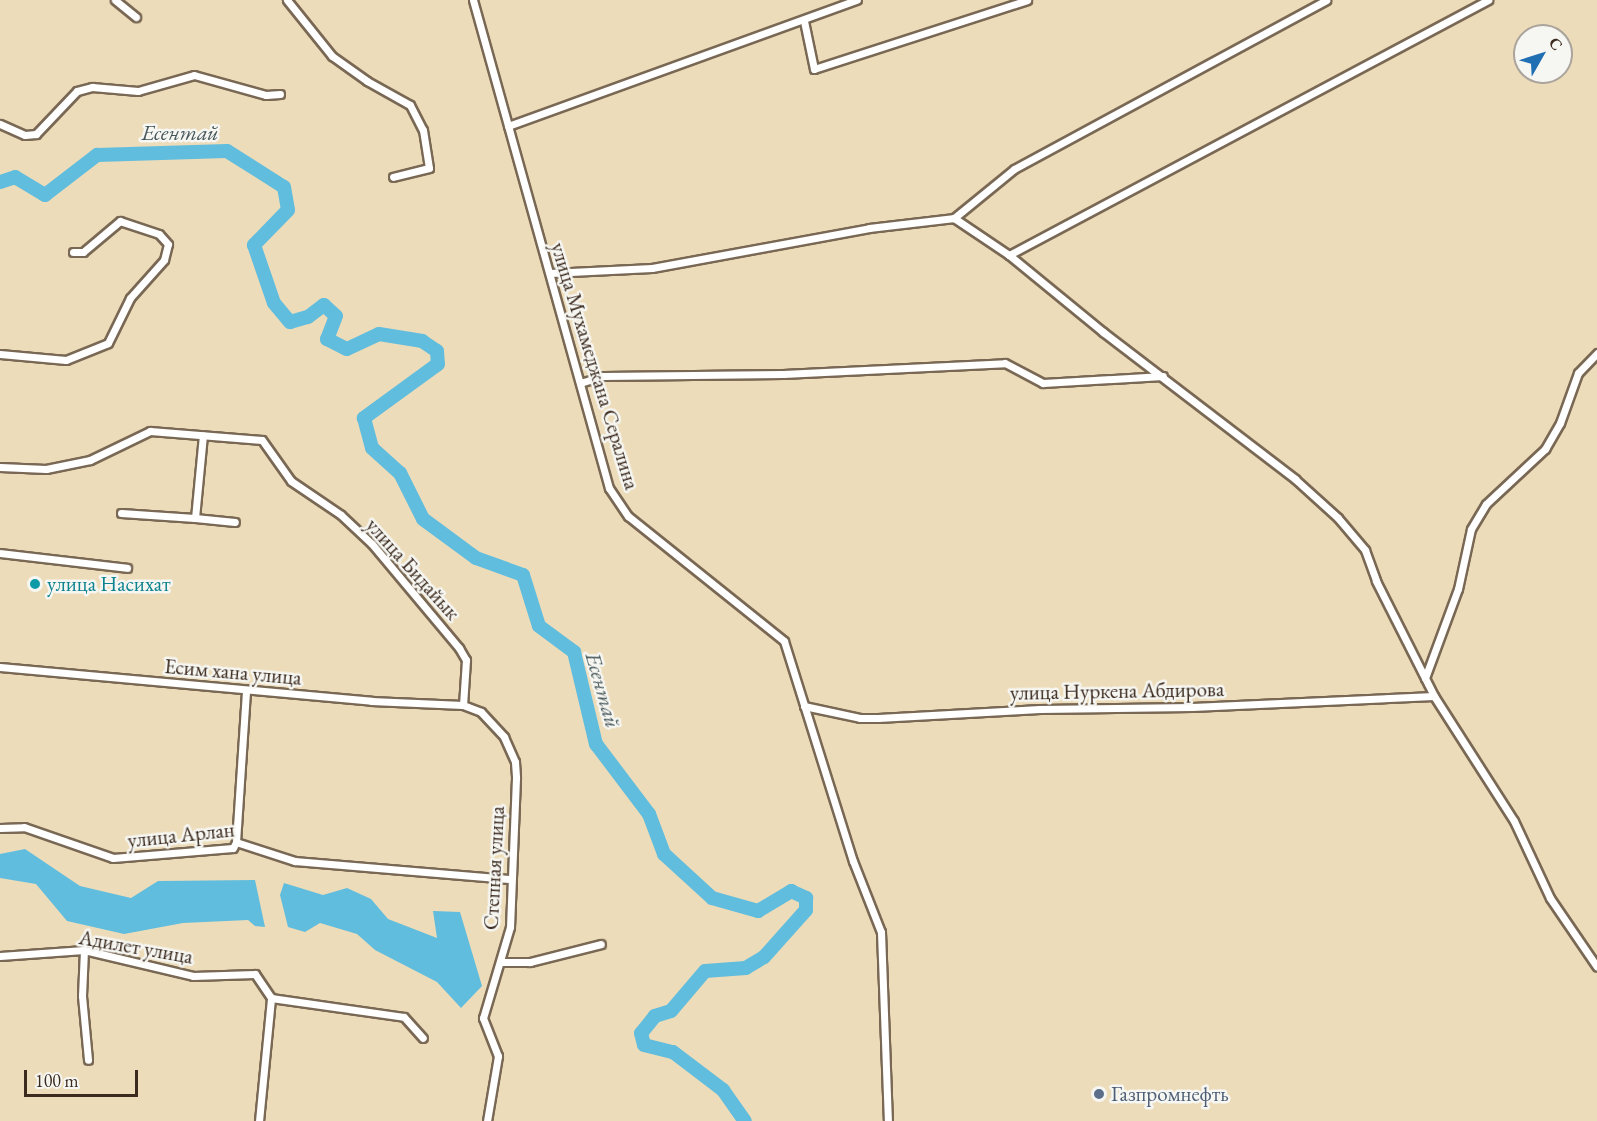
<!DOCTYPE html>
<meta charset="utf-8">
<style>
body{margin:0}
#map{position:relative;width:1597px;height:1121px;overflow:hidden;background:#eddcb9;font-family:"EB Garamond",serif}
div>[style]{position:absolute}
.water>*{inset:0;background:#60bdde}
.river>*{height:14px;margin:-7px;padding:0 7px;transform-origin:7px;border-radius:7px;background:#60bdde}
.roads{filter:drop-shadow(2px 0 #796854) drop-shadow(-2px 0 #796854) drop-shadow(0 2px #796854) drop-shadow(0 -2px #796854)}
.street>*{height:7px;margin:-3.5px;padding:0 3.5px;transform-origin:3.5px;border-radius:3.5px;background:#fff}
.dots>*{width:16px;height:16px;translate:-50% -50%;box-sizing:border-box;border:3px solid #f6f6f2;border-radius:50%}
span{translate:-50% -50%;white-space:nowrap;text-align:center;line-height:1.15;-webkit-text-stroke:5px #f6f6f2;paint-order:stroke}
.street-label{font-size:21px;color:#3b2a1e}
.culture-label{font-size:21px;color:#0d838f}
.left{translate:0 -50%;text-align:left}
.service-label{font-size:21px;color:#4e5e75}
.water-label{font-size:22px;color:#465658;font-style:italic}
.north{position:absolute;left:1513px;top:24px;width:60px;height:60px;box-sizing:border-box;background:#f6f6f2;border:2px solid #aba49d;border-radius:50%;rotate:51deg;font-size:16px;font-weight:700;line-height:24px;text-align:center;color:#3b2a1e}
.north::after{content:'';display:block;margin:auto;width:21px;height:27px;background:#1f6fb2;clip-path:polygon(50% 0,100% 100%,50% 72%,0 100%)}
.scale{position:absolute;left:24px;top:1070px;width:114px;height:27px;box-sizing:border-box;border:3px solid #3b2a1e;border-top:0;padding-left:8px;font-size:18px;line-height:21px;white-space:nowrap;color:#3b2a1e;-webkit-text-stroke:4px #f6f6f2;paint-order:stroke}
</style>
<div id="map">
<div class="water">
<div style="clip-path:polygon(25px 849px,80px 886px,131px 898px,158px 881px,255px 880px,265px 927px,255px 926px,248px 920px,183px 923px,124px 934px,67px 921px,36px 884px,0 878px,0 854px)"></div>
<div style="clip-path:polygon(284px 883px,323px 895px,347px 888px,371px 899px,388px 919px,437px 938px,433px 911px,460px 912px,482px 986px,461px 1008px,437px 982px,375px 950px,357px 934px,320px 923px,305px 932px,288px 927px,280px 895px)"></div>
</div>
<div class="river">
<div style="left:0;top:182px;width:16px;rotate:-18deg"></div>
<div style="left:15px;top:177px;width:35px;rotate:31deg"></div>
<div style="left:45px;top:195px;width:66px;rotate:-37.6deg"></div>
<div style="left:97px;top:155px;width:130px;rotate:-1.8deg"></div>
<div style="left:227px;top:151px;width:67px;rotate:32.3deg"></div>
<div style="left:284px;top:187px;width:23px;rotate:80deg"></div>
<div style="left:288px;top:210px;width:49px;rotate:134.2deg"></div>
<div style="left:254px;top:245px;width:61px;rotate:71deg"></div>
<div style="left:274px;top:303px;width:25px;rotate:50deg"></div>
<div style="left:290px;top:322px;width:19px;rotate:-16deg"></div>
<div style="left:308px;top:317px;width:20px;rotate:-37deg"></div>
<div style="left:324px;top:305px;width:16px;rotate:43deg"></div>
<div style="left:336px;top:316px;width:25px;rotate:111deg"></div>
<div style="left:327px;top:339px;width:22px;rotate:27deg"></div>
<div style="left:347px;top:349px;width:35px;rotate:-25deg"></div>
<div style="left:379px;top:334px;width:44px;rotate:9.2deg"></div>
<div style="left:422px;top:341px;width:18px;rotate:34deg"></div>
<div style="left:437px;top:351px;width:13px;rotate:86deg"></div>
<div style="left:438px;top:364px;width:92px;rotate:143.9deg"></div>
<div style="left:364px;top:418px;width:31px;rotate:75deg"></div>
<div style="left:372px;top:448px;width:38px;rotate:42deg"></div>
<div style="left:400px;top:473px;width:51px;rotate:63.4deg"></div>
<div style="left:423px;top:519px;width:66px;rotate:36.3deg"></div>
<div style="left:476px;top:558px;width:50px;rotate:19.9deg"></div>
<div style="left:523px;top:575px;width:53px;rotate:72.6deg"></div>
<div style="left:539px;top:626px;width:44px;rotate:36.6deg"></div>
<div style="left:574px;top:652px;width:95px;rotate:76.6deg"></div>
<div style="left:596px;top:744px;width:88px;rotate:52.9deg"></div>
<div style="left:649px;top:814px;width:43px;rotate:69.4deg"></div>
<div style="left:664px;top:854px;width:65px;rotate:42.5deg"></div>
<div style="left:712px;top:898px;width:48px;rotate:15.8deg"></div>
<div style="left:758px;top:911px;width:39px;rotate:-31deg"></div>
<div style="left:791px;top:891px;width:17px;rotate:25deg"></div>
<div style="left:806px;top:898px;width:12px;rotate:90deg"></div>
<div style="left:806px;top:910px;width:63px;rotate:131.8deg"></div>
<div style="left:764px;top:957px;width:21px;rotate:149deg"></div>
<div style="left:746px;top:968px;width:41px;rotate:175.8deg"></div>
<div style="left:705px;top:971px;width:52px;rotate:130.4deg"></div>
<div style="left:671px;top:1011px;width:17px;rotate:163deg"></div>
<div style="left:655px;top:1016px;width:22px;rotate:129deg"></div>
<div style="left:641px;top:1033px;width:12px;rotate:76deg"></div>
<div style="left:644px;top:1045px;width:30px;rotate:14deg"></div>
<div style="left:673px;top:1052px;width:63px;rotate:37.2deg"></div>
<div style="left:723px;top:1090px;width:38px;rotate:55deg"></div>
</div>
<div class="roads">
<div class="street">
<div style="left:115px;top:0;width:27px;rotate:39deg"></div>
<div style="left:287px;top:0;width:72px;rotate:51.2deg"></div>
<div style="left:332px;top:56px;width:43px;rotate:35.5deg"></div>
<div style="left:367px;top:81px;width:49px;rotate:29.2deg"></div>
<div style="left:410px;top:105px;width:28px;rotate:63deg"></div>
<div style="left:423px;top:130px;width:38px;rotate:81deg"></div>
<div style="left:429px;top:168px;width:37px;rotate:166deg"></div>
<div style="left:473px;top:0;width:507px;rotate:74.43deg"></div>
<div style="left:609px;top:488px;width:34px;rotate:56deg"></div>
<div style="left:628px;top:516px;width:200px;rotate:38.7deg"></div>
<div style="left:784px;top:641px;width:231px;rotate:72.6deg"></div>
<div style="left:853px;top:861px;width:76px;rotate:68.5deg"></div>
<div style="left:881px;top:932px;width:189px;rotate:87.9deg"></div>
<div style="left:804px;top:21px;width:49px;rotate:78.2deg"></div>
<div style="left:814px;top:69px;width:224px;rotate:-17.9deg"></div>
<div style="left:0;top:124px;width:27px;rotate:24deg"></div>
<div style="left:25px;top:135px;width:11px;rotate:-5deg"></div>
<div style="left:36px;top:134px;width:59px;rotate:-46.4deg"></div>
<div style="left:77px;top:91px;width:16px;rotate:-15deg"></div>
<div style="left:92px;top:87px;width:46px;rotate:5deg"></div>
<div style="left:138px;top:91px;width:58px;rotate:-15.9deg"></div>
<div style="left:194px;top:75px;width:75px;rotate:15.5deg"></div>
<div style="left:266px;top:95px;width:14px;rotate:-4deg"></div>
<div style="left:508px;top:126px;width:371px;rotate:-19.9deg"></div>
<div style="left:954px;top:218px;width:77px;rotate:-39.2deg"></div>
<div style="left:1014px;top:169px;width:355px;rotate:-28.4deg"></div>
<div style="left:1009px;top:255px;width:543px;rotate:-28.03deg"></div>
<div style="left:550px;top:273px;width:102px;rotate:-2.8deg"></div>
<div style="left:652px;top:268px;width:221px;rotate:-10.4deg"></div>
<div style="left:869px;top:228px;width:86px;rotate:-6.7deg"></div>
<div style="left:954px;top:218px;width:66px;rotate:33.9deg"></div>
<div style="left:1009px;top:255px;width:122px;rotate:39.3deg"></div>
<div style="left:1103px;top:332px;width:242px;rotate:37.4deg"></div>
<div style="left:1295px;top:479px;width:58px;rotate:42.2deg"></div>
<div style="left:1338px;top:518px;width:42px;rotate:49.8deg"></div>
<div style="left:1365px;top:550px;width:33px;rotate:70deg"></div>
<div style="left:1376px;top:581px;width:129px;rotate:63.2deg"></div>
<div style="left:1434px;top:696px;width:148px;rotate:57.4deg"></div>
<div style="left:1514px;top:821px;width:85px;rotate:64.9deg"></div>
<div style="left:1550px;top:898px;width:83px;rotate:55.7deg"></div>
<div style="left:0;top:354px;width:66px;rotate:5.2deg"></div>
<div style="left:66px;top:360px;width:45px;rotate:-22deg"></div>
<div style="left:108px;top:343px;width:50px;rotate:-63.9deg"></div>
<div style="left:130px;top:298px;width:51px;rotate:-48.2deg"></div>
<div style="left:164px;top:260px;width:16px;rotate:-76deg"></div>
<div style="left:168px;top:244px;width:13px;rotate:-132deg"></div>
<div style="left:159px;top:234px;width:41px;rotate:-161.6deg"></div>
<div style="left:120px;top:221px;width:48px;rotate:140deg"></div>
<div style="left:83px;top:252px;width:10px;rotate:180deg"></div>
<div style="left:580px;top:383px;width:24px;rotate:-17deg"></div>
<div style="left:603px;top:376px;width:180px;rotate:-0.6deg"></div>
<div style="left:783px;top:374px;width:222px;rotate:-2.8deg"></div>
<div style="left:1005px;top:363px;width:43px;rotate:27.8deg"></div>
<div style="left:1043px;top:383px;width:120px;rotate:-3.3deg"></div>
<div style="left:0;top:467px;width:46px;rotate:2.5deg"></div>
<div style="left:46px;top:469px;width:45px;rotate:-11.6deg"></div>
<div style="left:90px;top:460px;width:67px;rotate:-25.8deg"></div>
<div style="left:150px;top:431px;width:112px;rotate:4.6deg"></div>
<div style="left:262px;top:440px;width:50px;rotate:54.7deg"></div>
<div style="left:291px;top:481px;width:60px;rotate:34.2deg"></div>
<div style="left:341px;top:515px;width:42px;rotate:43.1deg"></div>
<div style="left:372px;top:544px;width:136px;rotate:50.1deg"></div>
<div style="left:459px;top:648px;width:14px;rotate:60deg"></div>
<div style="left:466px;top:660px;width:45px;rotate:93.8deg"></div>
<div style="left:121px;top:513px;width:74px;rotate:3.9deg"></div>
<div style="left:195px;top:518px;width:83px;rotate:-84.5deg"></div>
<div style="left:195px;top:518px;width:40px;rotate:5.7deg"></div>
<div style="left:0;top:553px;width:128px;rotate:6.7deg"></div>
<div style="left:0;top:667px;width:373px;rotate:5.2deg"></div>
<div style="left:371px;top:701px;width:92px;rotate:2.5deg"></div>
<div style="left:463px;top:705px;width:19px;rotate:21deg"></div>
<div style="left:481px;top:712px;width:34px;rotate:47deg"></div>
<div style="left:504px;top:737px;width:27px;rotate:66deg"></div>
<div style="left:515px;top:762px;width:16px;rotate:86deg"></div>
<div style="left:516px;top:778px;width:149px;rotate:92.3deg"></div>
<div style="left:510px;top:927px;width:95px;rotate:106.5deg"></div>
<div style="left:483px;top:1018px;width:41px;rotate:68.5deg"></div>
<div style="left:498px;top:1056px;width:66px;rotate:99.6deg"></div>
<div style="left:1425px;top:678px;width:95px;rotate:-69.7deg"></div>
<div style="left:1458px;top:589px;width:61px;rotate:-77.8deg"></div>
<div style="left:1471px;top:529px;width:29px;rotate:-59deg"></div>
<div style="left:1486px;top:504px;width:81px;rotate:-43deg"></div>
<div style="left:1545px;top:449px;width:30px;rotate:-60deg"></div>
<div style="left:1560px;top:423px;width:53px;rotate:-70.2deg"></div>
<div style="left:1578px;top:373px;width:28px;rotate:-46deg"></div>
<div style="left:804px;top:706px;width:57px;rotate:12.1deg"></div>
<div style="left:860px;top:718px;width:18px"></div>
<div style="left:878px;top:718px;width:162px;rotate:-3.2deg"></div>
<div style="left:1040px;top:709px;width:152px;rotate:-0.8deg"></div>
<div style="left:1192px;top:707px;width:242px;rotate:-2.6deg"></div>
<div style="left:0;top:828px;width:24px;rotate:-2deg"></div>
<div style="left:24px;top:827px;width:94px;rotate:19.2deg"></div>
<div style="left:113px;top:858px;width:120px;rotate:-4.8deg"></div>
<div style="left:233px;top:848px;width:7px;rotate:-63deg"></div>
<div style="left:236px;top:842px;width:62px;rotate:17.9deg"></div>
<div style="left:295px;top:861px;width:217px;rotate:4.8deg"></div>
<div style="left:236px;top:842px;width:152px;rotate:-86.2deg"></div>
<div style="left:84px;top:950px;width:46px;rotate:92.5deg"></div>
<div style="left:82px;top:996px;width:64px;rotate:84.6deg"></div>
<div style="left:0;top:956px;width:84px;rotate:-4.1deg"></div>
<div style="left:84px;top:950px;width:112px;rotate:13.4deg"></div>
<div style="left:193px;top:976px;width:62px;rotate:-1.8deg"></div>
<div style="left:255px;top:974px;width:29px;rotate:56deg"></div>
<div style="left:271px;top:998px;width:134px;rotate:8.1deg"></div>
<div style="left:404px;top:1017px;width:28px;rotate:48deg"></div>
<div style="left:501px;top:962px;width:29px"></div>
<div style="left:530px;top:962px;width:73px;rotate:-14.2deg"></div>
<div style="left:259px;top:1121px;width:124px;rotate:-84.4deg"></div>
</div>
</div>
<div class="dots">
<div style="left:35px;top:584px;background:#0f9aa8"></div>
<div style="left:1099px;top:1094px;background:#5c6f8a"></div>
</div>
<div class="street-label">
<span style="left:595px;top:366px;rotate:73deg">улица Мухамеджана Сералина</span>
<span style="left:413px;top:569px;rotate:48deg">улица Бидайык</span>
<span style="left:233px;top:672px;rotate:5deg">Есим хана улица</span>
<span style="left:1117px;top:691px;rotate:-1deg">улица Нуркена Абдирова</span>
<span style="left:181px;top:835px;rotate:-6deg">улица Арлан</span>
<span style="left:494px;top:868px;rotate:-87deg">Степная улица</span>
<span style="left:136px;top:947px;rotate:10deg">Адилет улица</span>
</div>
<div class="culture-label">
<span class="left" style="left:47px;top:584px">улица Насихат</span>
</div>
<div class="service-label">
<span class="left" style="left:1111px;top:1094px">Газпромнефть</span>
</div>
<div class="water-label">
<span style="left:180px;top:133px">Есентай</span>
<span style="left:603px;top:690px;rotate:74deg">Есентай</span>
</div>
<div class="north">С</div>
<div class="scale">100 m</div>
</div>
